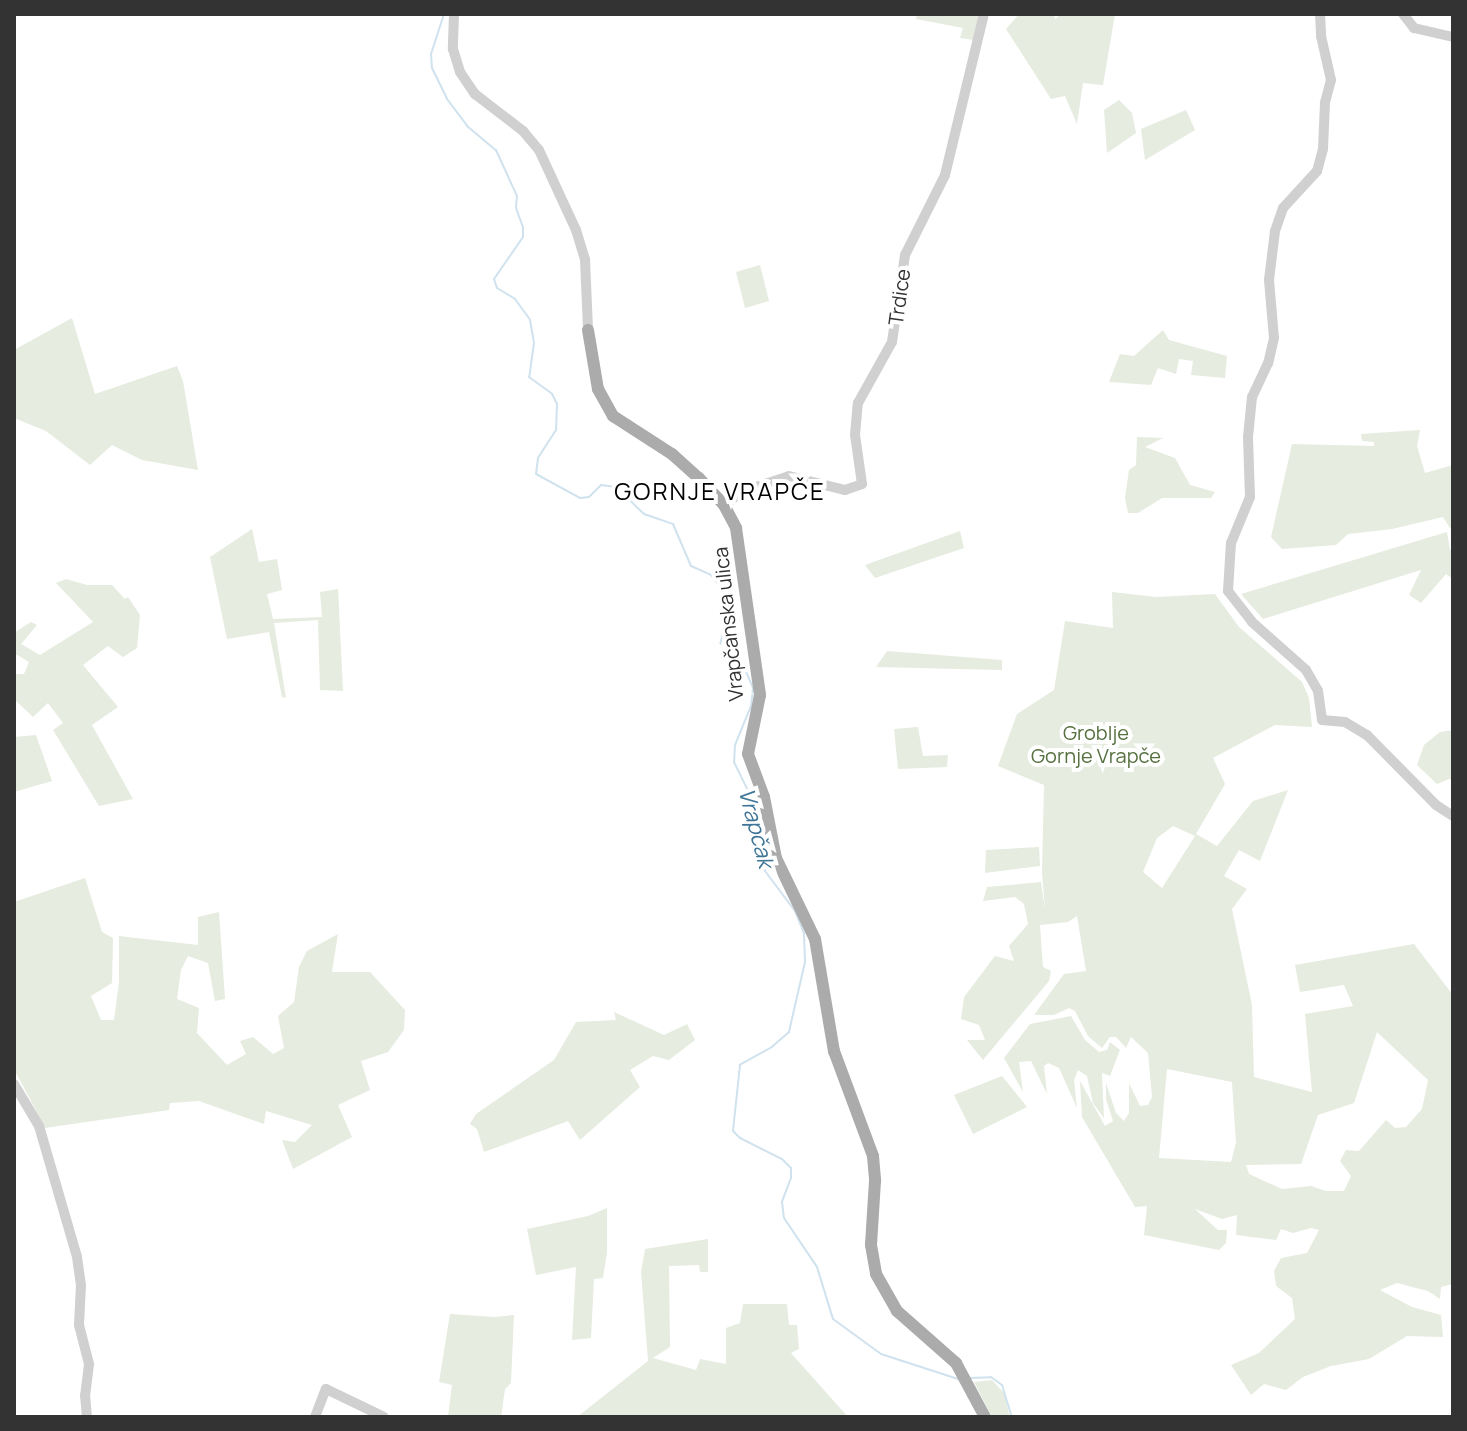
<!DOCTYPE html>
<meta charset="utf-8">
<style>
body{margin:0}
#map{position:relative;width:1467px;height:1431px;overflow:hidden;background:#fff;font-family:Manrope,sans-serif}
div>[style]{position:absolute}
.green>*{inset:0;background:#e6ecdf}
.stream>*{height:2px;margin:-1px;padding:0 1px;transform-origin:1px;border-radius:1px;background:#cfe2ee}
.minor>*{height:10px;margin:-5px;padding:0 5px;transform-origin:5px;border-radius:5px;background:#d0d0d0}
.major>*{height:12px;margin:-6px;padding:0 6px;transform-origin:6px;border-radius:6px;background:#ababab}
span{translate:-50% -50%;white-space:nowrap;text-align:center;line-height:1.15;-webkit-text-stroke:8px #fff;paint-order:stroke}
.street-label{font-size:20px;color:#333}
.park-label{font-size:20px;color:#56703f}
.water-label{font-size:22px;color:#3f7597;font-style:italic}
.quarter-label{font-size:24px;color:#000;letter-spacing:2px}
.frame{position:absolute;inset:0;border:16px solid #333;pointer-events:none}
</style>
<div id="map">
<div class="green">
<div style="clip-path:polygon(917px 14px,983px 14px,974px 40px,960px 38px,963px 28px,916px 19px)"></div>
<div style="clip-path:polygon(1019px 14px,1054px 14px,1055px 19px,1061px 14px,1115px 14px,1103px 85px,1083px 83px,1077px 124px,1065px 96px,1051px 99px,1006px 29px)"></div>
<div style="clip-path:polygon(1119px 100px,1132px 113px,1136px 133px,1107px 153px,1104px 110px)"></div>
<div style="clip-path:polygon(1186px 110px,1195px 130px,1145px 160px,1141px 129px)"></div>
<div style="clip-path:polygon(760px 265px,769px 301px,745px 308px,736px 272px)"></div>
<div style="clip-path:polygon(72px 318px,95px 394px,177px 366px,183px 381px,198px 470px,142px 460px,112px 445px,90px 465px,46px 431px,14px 418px,14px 350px)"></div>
<div style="clip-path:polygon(1163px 330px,1169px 340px,1227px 356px,1225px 378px,1191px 375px,1193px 361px,1179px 359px,1176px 374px,1158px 368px,1151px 385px,1109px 382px,1120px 354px,1134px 356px)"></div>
<div style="clip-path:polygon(1420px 430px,1417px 446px,1425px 473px,1453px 465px,1453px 527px,1450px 528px,1443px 517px,1392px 529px,1348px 534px,1336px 545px,1282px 549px,1271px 537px,1292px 444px,1374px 446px,1374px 442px,1362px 441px,1361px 434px)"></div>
<div style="clip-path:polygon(1137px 437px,1163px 438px,1145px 447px,1175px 458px,1190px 485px,1215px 492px,1211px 498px,1162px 498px,1138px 513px,1128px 513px,1125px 498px,1129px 470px,1136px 465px)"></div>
<div style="clip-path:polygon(252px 529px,259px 562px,277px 559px,282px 590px,267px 594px,273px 619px,322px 617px,320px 592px,338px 589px,343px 691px,320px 690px,318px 620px,274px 623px,286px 698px,282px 697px,269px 632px,227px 639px,210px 557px)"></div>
<div style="clip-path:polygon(960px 531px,964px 548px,875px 578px,865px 565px)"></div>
<div style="clip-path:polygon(1447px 532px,1450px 550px,1453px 550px,1453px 579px,1446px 574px,1421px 603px,1409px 595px,1421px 570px,1263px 619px,1241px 594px)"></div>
<div style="clip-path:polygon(66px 579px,87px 585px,112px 585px,125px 599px,128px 597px,140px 615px,137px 648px,123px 657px,108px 646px,83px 665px,118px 707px,92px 725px,133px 799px,99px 806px,53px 730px,63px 723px,48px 703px,33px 717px,14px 699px,14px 674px,24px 674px,29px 662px,14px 653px,14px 633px,31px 622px,37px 625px,21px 644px,40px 655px,93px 622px,56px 583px)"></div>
<div style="clip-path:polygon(evenodd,1112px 592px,1156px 597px,1215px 594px,1239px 627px,1302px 682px,1309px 698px,1312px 727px,1275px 725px,1213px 758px,1225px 784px,1196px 834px,1217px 846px,1253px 801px,1288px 790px,1260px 861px,1239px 850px,1224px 876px,1247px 889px,1232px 909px,1252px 1005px,1254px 1077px,1312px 1092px,1305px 1014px,1353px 1006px,1344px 985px,1300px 992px,1295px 965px,1414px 944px,1453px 995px,1453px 1284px,1441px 1287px,1440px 1299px,1428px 1291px,1397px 1283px,1380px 1290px,1412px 1307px,1441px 1315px,1443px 1337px,1407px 1336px,1369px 1359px,1331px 1366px,1303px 1377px,1286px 1390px,1264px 1384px,1251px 1395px,1231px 1365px,1259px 1353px,1295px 1319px,1292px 1298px,1276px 1286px,1274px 1271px,1281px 1258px,1307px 1253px,1319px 1230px,1311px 1228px,1293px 1233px,1281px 1229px,1276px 1240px,1236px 1235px,1237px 1215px,1222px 1219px,1195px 1209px,1218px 1230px,1227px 1230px,1226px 1243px,1219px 1250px,1144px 1235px,1147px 1206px,1135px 1207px,1082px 1117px,1080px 1081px,1105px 1126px,1113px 1121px,1106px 1099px,1106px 1083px,1116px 1113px,1124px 1121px,1129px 1113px,1129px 1083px,1140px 1106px,1148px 1105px,1152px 1097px,1148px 1053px,1131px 1037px,1126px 1048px,1116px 1037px,1110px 1037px,1102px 1048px,1088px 1036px,1075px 1011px,1069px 1008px,1054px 1015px,1034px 1015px,1064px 974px,1086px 971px,1077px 916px,1068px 922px,1040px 925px,1043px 967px,1051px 971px,1049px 981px,983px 1060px,967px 1040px,985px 1040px,979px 1025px,961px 1019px,964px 997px,995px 956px,1014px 961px,1009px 946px,1028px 924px,1024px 904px,1015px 897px,983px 901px,987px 887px,1041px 882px,1045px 910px,1042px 872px,1044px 785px,998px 766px,1017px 714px,1054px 690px,1065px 621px,1113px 628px,1112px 592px,1173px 826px,1195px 836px,1162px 888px,1143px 872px,1157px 838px,1173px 826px,1112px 592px,1377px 1032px,1428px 1080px,1422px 1109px,1406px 1127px,1395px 1128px,1386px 1120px,1359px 1151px,1346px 1150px,1340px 1161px,1351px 1176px,1344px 1191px,1326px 1191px,1311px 1186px,1282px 1189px,1249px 1174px,1246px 1165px,1301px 1164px,1318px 1115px,1354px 1103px,1377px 1032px,1112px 592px,1167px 1069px,1232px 1082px,1236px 1143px,1231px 1162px,1159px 1158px,1167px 1069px)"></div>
<div style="clip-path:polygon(887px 651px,1002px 660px,1002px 670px,876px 667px)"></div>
<div style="clip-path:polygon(918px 727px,923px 756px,948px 755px,947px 767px,898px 769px,894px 729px)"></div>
<div style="clip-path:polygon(1453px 730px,1453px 780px,1449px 779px,1437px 784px,1417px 765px,1424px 745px,1440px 732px)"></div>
<div style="clip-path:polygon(36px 735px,52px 781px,14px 792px,14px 737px)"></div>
<div style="clip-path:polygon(1039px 847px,1040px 866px,985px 873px,986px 850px)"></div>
<div style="clip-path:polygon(85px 878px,102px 932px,113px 938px,112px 983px,91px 996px,101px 1020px,114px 1020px,119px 982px,119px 936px,198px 945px,198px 917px,219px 912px,225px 999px,215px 1001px,208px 963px,188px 956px,181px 970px,177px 999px,199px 1008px,197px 1033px,227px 1065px,246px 1054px,240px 1041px,253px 1037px,273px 1054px,284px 1048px,278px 1016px,294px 1002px,299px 967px,307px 951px,338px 934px,332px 972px,370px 972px,405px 1010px,404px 1030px,388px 1052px,361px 1061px,370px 1090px,338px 1105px,352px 1137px,293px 1169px,282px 1140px,295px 1142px,312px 1125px,266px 1111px,264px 1124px,199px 1101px,170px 1103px,169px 1110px,38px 1129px,40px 1118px,14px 1069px,14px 902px)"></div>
<div style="clip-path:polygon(614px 1012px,664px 1035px,687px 1024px,695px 1040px,669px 1060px,653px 1056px,630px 1070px,640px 1087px,580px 1140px,568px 1121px,484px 1152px,477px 1129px,470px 1124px,476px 1114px,554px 1060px,576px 1022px,616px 1020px)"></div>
<div style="clip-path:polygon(1071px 1016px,1085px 1040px,1099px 1052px,1107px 1050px,1110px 1042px,1120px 1050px,1110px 1076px,1102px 1073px,1104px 1118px,1093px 1103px,1087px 1076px,1078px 1070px,1074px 1080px,1077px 1108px,1059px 1068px,1048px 1063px,1044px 1066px,1047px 1094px,1031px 1061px,1019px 1062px,1023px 1092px,1004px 1058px,1030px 1024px)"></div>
<div style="clip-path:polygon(1002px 1076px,1027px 1107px,973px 1134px,954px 1095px)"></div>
<div style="clip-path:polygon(607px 1208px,607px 1253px,603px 1278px,594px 1279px,591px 1338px,572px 1340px,576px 1267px,536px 1275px,527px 1229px,588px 1216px)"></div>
<div style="clip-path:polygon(708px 1239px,708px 1272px,700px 1272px,699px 1265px,669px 1266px,670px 1347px,653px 1358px,696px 1370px,700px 1359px,726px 1364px,726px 1328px,740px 1323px,743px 1304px,787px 1304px,789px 1325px,797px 1325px,799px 1349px,791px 1353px,848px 1417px,577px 1417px,648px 1361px,641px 1272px,645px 1249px)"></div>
<div style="clip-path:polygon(450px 1314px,494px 1317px,514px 1315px,511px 1383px,505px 1389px,501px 1417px,448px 1417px,452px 1385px,439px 1382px)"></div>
<div style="clip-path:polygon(992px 1380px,1004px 1393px,1010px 1417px,992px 1417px,974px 1382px)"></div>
</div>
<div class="stream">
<div style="left:444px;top:14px;width:42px;rotate:108deg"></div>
<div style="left:431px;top:54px;width:14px;rotate:86deg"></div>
<div style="left:432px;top:68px;width:34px;rotate:64deg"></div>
<div style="left:447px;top:99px;width:34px;rotate:53deg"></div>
<div style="left:467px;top:126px;width:38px;rotate:40deg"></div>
<div style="left:496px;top:150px;width:51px;rotate:65.5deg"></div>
<div style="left:517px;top:196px;width:12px;rotate:95deg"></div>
<div style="left:516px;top:208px;width:20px;rotate:70deg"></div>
<div style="left:523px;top:227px;width:10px;rotate:90deg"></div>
<div style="left:523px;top:237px;width:51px;rotate:124.6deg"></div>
<div style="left:494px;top:279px;width:9px;rotate:72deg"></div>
<div style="left:497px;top:288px;width:21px;rotate:31deg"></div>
<div style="left:515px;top:299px;width:26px;rotate:54deg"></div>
<div style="left:530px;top:320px;width:23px;rotate:80deg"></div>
<div style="left:534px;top:343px;width:34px;rotate:98deg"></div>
<div style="left:529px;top:377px;width:29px;rotate:36deg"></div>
<div style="left:552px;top:394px;width:11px;rotate:63deg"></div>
<div style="left:557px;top:404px;width:26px;rotate:92deg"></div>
<div style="left:556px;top:430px;width:33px;rotate:123deg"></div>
<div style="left:538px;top:458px;width:16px;rotate:97deg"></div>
<div style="left:536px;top:474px;width:50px;rotate:28.6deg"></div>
<div style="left:580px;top:498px;width:9px;rotate:-6deg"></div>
<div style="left:589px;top:497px;width:17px;rotate:-45deg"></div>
<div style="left:601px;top:485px;width:15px;rotate:8deg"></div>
<div style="left:616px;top:487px;width:39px;rotate:44deg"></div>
<div style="left:644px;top:514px;width:31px;rotate:19deg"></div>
<div style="left:673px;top:524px;width:46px;rotate:66.8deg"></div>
<div style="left:691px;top:566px;width:22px;rotate:24deg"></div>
<div style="left:711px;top:575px;width:25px;rotate:53deg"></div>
<div style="left:726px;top:595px;width:18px;rotate:84deg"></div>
<div style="left:728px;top:613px;width:34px;rotate:104deg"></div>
<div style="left:720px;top:646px;width:27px;rotate:36deg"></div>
<div style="left:742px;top:662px;width:28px;rotate:67deg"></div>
<div style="left:753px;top:688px;width:18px;rotate:96deg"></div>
<div style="left:751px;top:706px;width:42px;rotate:112.3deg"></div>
<div style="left:735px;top:745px;width:17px;rotate:93deg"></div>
<div style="left:734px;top:762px;width:43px;rotate:64deg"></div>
<div style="left:753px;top:801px;width:71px;rotate:80.3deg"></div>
<div style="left:765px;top:871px;width:50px;rotate:53.1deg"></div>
<div style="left:795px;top:911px;width:24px;rotate:68deg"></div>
<div style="left:804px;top:933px;width:29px;rotate:88deg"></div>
<div style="left:805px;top:962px;width:72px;rotate:102.9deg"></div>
<div style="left:789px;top:1032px;width:23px;rotate:139deg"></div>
<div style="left:772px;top:1047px;width:37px;rotate:151deg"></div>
<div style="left:740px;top:1065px;width:66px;rotate:96.1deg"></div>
<div style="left:733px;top:1131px;width:10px;rotate:45deg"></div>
<div style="left:740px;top:1138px;width:47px;rotate:26.6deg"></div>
<div style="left:782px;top:1159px;width:13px;rotate:45deg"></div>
<div style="left:791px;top:1168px;width:10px;rotate:90deg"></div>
<div style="left:791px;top:1178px;width:26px;rotate:111deg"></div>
<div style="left:782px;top:1202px;width:16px;rotate:83deg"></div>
<div style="left:784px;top:1218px;width:59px;rotate:56deg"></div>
<div style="left:817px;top:1267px;width:54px;rotate:72.9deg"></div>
<div style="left:833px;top:1319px;width:59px;rotate:36.1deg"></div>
<div style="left:881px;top:1354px;width:81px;rotate:18deg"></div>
<div style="left:968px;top:1378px;width:23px;rotate:-2deg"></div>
<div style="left:991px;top:1377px;width:14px;rotate:36deg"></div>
<div style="left:1002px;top:1385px;width:34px;rotate:73deg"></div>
</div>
<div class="minor">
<div style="left:454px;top:14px;width:35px;rotate:92deg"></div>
<div style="left:453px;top:49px;width:24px;rotate:73deg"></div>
<div style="left:460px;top:72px;width:27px;rotate:56deg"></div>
<div style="left:475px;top:94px;width:61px;rotate:37.6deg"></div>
<div style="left:523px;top:131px;width:25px;rotate:50deg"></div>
<div style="left:539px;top:150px;width:88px;rotate:65.2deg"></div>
<div style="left:576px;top:230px;width:31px;rotate:73deg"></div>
<div style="left:585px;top:260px;width:70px;rotate:87.5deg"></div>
<div style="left:1320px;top:14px;width:22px;rotate:87deg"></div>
<div style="left:1321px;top:36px;width:45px;rotate:77.2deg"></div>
<div style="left:1331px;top:80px;width:24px;rotate:105deg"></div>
<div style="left:1325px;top:103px;width:46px;rotate:92.5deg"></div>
<div style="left:1323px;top:149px;width:23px;rotate:105deg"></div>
<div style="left:1317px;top:171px;width:50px;rotate:132.6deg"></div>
<div style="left:1283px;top:208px;width:24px;rotate:109deg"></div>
<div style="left:1275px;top:231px;width:49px;rotate:97deg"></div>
<div style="left:1269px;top:280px;width:58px;rotate:85.1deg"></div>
<div style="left:1274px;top:338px;width:26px;rotate:103deg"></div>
<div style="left:1268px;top:363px;width:38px;rotate:115deg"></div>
<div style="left:1252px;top:397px;width:40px;rotate:95.7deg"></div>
<div style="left:1248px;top:437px;width:60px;rotate:88.1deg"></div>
<div style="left:1250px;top:497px;width:50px;rotate:112.4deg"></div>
<div style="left:1231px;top:543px;width:48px;rotate:93.6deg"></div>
<div style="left:1228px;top:591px;width:39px;rotate:52deg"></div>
<div style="left:1252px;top:622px;width:72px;rotate:41.6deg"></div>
<div style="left:1306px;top:670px;width:24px;rotate:60deg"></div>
<div style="left:1318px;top:691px;width:29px;rotate:82deg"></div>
<div style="left:1322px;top:720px;width:23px;rotate:5deg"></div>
<div style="left:1345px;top:722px;width:26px;rotate:31deg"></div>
<div style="left:1367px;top:735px;width:98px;rotate:45.4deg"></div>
<div style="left:1436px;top:805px;width:20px;rotate:33deg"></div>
<div style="left:1403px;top:14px;width:18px;rotate:52deg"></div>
<div style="left:1414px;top:28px;width:40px;rotate:13deg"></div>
<div style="left:724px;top:505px;width:24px;rotate:-35deg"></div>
<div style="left:744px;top:491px;width:47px;rotate:-18.4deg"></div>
<div style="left:789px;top:476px;width:58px;rotate:14deg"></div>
<div style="left:845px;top:490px;width:18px;rotate:-19deg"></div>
<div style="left:862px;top:484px;width:49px;rotate:-98.1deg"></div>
<div style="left:855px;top:435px;width:32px;rotate:-85deg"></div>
<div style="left:858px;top:403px;width:70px;rotate:-60.9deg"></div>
<div style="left:892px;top:342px;width:88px;rotate:-81.5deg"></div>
<div style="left:905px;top:255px;width:89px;rotate:-63.4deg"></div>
<div style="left:945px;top:175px;width:166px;rotate:-76.4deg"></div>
<div style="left:14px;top:1084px;width:49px;rotate:59.2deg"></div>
<div style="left:39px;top:1126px;width:136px;rotate:73.8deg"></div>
<div style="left:77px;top:1257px;width:28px;rotate:82deg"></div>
<div style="left:81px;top:1285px;width:40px;rotate:92.9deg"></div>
<div style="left:79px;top:1325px;width:40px;rotate:75.6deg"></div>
<div style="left:89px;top:1364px;width:31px;rotate:97deg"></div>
<div style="left:85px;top:1395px;width:22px;rotate:85deg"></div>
<div style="left:315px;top:1417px;width:30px;rotate:-69deg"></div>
<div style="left:326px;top:1389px;width:64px;rotate:25.8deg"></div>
</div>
<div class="major">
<div style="left:588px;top:330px;width:60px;rotate:80.4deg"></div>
<div style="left:598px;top:389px;width:31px;rotate:61deg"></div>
<div style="left:613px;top:416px;width:70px;rotate:32.8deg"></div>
<div style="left:672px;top:454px;width:36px;rotate:42deg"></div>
<div style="left:699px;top:478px;width:37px;rotate:47deg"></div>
<div style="left:724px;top:505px;width:26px;rotate:62deg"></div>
<div style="left:736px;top:528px;width:169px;rotate:81.8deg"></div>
<div style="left:760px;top:695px;width:60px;rotate:101.5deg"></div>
<div style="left:748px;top:754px;width:46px;rotate:69.6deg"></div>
<div style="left:764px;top:797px;width:62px;rotate:78.9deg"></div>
<div style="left:776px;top:858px;width:90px;rotate:64.3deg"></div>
<div style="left:815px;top:939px;width:114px;rotate:80.4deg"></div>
<div style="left:834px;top:1051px;width:112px;rotate:69.6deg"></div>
<div style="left:873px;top:1156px;width:25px;rotate:85deg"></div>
<div style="left:875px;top:1181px;width:64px;rotate:93.6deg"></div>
<div style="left:871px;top:1245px;width:29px;rotate:80deg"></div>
<div style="left:876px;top:1274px;width:43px;rotate:60.4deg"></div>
<div style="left:897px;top:1311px;width:79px;rotate:41.4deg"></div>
<div style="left:956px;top:1363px;width:61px;rotate:61.8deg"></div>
</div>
<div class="street-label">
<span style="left:899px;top:297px;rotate:-82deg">Trdice</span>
<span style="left:728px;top:624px;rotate:-96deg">Vrapčanska ulica</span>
</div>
<div class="park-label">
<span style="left:1096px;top:744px">Groblje<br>Gornje Vrapče</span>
</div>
<div class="water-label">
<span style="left:756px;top:828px;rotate:75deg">Vrapčak</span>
</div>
<div class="quarter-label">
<span style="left:720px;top:491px">GORNJE VRAPČE</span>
</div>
<div class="frame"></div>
</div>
